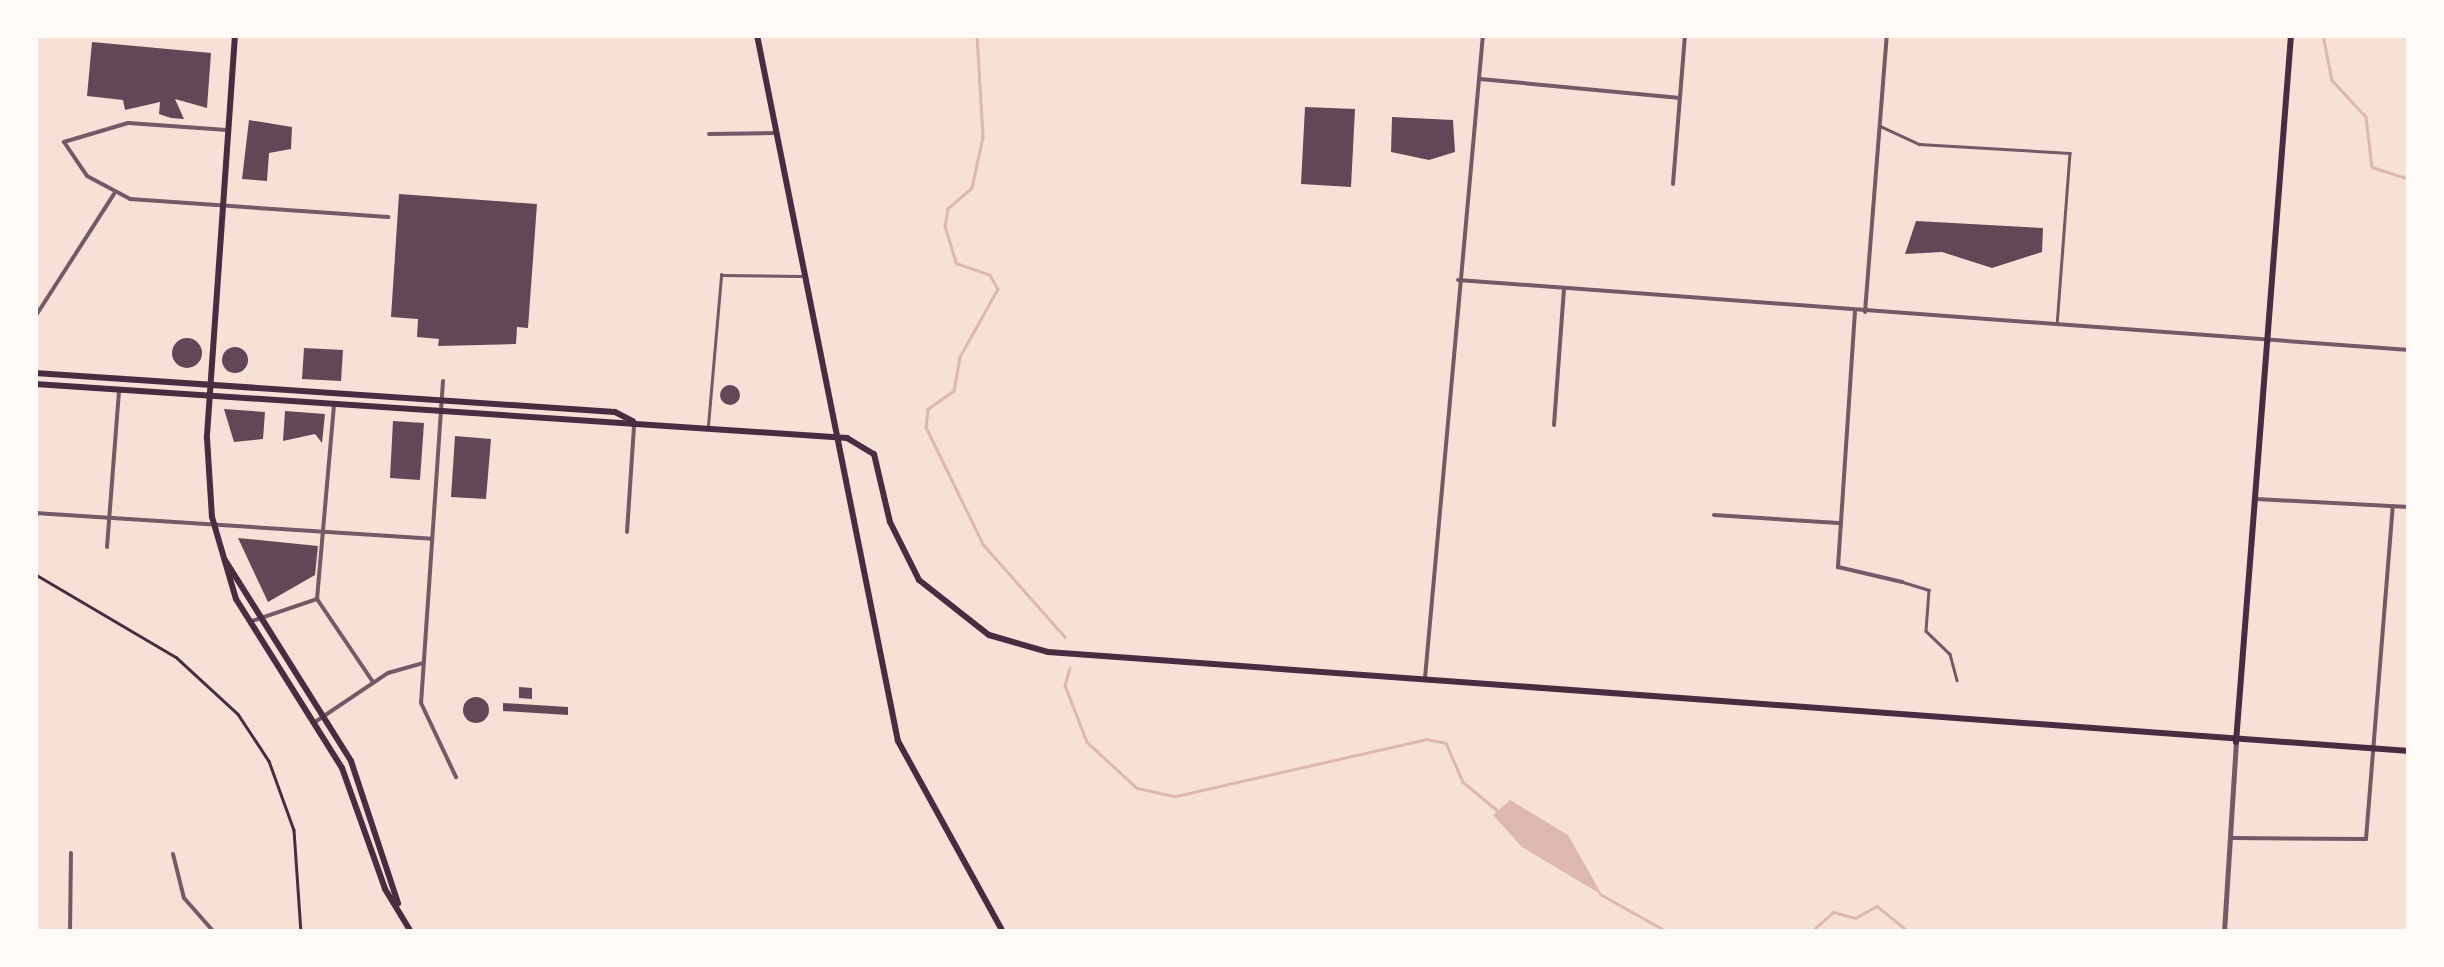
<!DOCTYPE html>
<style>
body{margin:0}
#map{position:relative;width:2444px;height:967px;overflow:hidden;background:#f7e1d7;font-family:"PT Serif",serif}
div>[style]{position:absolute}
.water>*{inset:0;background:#dcb8b0}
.stream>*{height:2.5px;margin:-1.25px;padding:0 1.25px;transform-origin:1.25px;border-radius:1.25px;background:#dcb8b0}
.building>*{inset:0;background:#644757}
.round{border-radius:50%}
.path>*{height:2.5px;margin:-1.25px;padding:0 1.25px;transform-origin:1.25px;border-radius:1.25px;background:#4a2c40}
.service>*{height:2.5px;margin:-1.25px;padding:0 1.25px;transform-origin:1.25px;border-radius:1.25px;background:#755966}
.minor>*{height:4px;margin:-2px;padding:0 2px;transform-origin:2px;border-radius:2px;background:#755966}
.tertiary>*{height:5px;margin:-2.5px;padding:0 2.5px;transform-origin:2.5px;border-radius:2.5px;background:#755966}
.secondary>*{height:6px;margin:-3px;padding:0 3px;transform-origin:3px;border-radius:3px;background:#4a2c40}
.primary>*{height:6px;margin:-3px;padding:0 3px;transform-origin:3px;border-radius:3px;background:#4a2c40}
span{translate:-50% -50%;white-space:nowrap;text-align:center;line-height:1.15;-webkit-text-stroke:10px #fffaf5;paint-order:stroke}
.frame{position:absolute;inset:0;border:38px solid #fffaf5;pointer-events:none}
</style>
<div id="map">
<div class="water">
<div style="clip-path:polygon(1510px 800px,1568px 835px,1602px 895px,1522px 847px,1493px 815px)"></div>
</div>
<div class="stream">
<div style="left:977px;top:35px;width:102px;rotate:86.6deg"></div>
<div style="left:983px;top:137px;width:52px;rotate:102.2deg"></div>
<div style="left:972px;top:188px;width:32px;rotate:139deg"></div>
<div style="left:948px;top:209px;width:17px;rotate:100deg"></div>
<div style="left:945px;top:226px;width:39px;rotate:73deg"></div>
<div style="left:956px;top:263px;width:36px;rotate:19deg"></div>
<div style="left:990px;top:275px;width:16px;rotate:60deg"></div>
<div style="left:998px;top:289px;width:78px;rotate:119.2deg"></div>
<div style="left:960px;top:357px;width:35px;rotate:100deg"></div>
<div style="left:954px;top:391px;width:32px;rotate:145deg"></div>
<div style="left:928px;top:409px;width:18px;rotate:96deg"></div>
<div style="left:926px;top:427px;width:130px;rotate:64deg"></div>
<div style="left:983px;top:544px;width:124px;rotate:48.6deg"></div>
<div style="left:2323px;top:35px;width:46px;rotate:78.7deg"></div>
<div style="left:2332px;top:80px;width:50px;rotate:47.4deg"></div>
<div style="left:2366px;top:117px;width:50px;rotate:83.2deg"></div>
<div style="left:2372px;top:167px;width:39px;rotate:18deg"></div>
<div style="left:1070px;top:668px;width:18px;rotate:106deg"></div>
<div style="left:1065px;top:685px;width:61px;rotate:68.9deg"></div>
<div style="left:1087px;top:742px;width:68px;rotate:42.6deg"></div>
<div style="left:1137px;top:788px;width:40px;rotate:12deg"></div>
<div style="left:1176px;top:796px;width:256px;rotate:-12.8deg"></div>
<div style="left:1426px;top:739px;width:20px;rotate:11deg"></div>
<div style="left:1446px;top:743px;width:43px;rotate:66.4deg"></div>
<div style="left:1463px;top:782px;width:44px;rotate:39.5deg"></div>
<div style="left:1600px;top:894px;width:78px;rotate:29.2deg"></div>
<div style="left:1811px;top:932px;width:30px;rotate:-42deg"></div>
<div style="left:1833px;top:912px;width:23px;rotate:15deg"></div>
<div style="left:1855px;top:918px;width:25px;rotate:-29deg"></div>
<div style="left:1877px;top:906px;width:41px;rotate:39.1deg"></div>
</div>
<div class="building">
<div style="clip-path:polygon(92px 42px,211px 53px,207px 108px,175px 99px,184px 119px,171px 118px,159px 114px,160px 102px,125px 110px,123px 100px,87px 96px)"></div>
<div style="clip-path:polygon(1305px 107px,1355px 109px,1351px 187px,1301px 184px)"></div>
<div style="clip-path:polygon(1392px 117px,1453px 120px,1455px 152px,1429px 160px,1391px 152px)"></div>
<div style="clip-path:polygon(249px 120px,292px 127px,291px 149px,269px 153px,267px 181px,242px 179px)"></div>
<div style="clip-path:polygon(399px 194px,537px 204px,528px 328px,517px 327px,516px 344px,438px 346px,439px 339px,417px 337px,418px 319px,391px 317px)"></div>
<div style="clip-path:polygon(1916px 221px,2043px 228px,2042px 252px,1992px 268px,1942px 252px,1905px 254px)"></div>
<div class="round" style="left:172px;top:338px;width:30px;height:30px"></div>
<div class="round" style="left:222px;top:347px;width:26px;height:26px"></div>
<div style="clip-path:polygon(304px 348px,343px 350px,341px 381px,302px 379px)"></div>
<div class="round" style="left:720px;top:385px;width:20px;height:20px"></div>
<div style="clip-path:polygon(224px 409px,265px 412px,263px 439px,234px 442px)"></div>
<div style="clip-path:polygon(285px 411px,325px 414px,322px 443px,315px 434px,283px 441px)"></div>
<div style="clip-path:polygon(393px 421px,424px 423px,420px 480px,390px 478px)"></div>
<div style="clip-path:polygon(455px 436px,491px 439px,486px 499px,451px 497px)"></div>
<div style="clip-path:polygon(238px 538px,318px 546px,315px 575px,268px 602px)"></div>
<div style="clip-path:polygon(519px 687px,532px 688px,532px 699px,519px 698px)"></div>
<div class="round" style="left:463px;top:697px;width:26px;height:26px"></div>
<div style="clip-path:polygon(503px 703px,568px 707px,568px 715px,503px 711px)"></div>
</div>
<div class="path">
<div style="left:35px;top:574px;width:164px;rotate:30.5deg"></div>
<div style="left:176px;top:657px;width:84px;rotate:42.6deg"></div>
<div style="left:238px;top:714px;width:56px;rotate:56.6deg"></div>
<div style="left:269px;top:761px;width:73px;rotate:70.1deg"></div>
<div style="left:294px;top:830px;width:102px;rotate:86.1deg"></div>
</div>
<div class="service">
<div style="left:1880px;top:126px;width:43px;rotate:24.8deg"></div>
<div style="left:1919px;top:144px;width:151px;rotate:3.4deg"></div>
<div style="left:2070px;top:153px;width:171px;rotate:94.3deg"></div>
<div style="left:708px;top:425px;width:151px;rotate:-85deg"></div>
<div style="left:721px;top:275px;width:80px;rotate:0.7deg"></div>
<div style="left:1903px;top:582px;width:27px;rotate:17deg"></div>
<div style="left:1929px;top:590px;width:41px;rotate:94.2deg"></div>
<div style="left:1926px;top:631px;width:33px;rotate:44deg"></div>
<div style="left:1950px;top:654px;width:27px;rotate:75deg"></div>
</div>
<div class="minor">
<div style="left:1480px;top:79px;width:201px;rotate:5.4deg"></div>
<div style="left:227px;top:130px;width:99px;rotate:-176deg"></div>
<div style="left:128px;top:123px;width:67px;rotate:163.5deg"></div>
<div style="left:64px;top:142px;width:41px;rotate:55.9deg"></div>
<div style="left:87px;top:176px;width:49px;rotate:28.1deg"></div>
<div style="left:130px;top:199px;width:259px;rotate:4deg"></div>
<div style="left:709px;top:134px;width:67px;rotate:-0.9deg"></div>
<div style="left:1673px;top:184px;width:149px;rotate:-85.4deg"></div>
<div style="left:1458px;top:280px;width:954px;rotate:4.21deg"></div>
<div style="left:1855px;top:311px;width:257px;rotate:93.8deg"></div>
<div style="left:1838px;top:567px;width:66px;rotate:13.2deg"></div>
<div style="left:1865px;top:312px;width:278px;rotate:-85.5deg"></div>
<div style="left:35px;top:317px;width:146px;rotate:-57.3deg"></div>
<div style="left:443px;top:381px;width:323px;rotate:93.9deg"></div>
<div style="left:421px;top:703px;width:82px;rotate:64.7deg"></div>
<div style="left:1554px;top:425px;width:135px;rotate:-85.8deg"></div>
<div style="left:2256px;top:499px;width:153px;rotate:3deg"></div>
<div style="left:35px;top:513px;width:398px;rotate:3.7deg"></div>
<div style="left:1714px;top:515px;width:125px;rotate:3.7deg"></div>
<div style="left:627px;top:532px;width:106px;rotate:-86.2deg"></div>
<div style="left:107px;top:547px;width:157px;rotate:-85.6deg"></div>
<div style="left:317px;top:599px;width:194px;rotate:-85deg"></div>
<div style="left:317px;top:599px;width:100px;rotate:56deg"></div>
<div style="left:252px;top:621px;width:69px;rotate:-18.7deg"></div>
<div style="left:1425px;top:678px;width:646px;rotate:-84.85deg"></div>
<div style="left:315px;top:722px;width:88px;rotate:-33.9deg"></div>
<div style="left:388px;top:673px;width:37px;rotate:-16deg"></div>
<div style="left:2232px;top:838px;width:134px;rotate:0.4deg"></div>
<div style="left:2366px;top:839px;width:334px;rotate:-85.4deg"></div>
<div style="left:173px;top:854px;width:45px;rotate:76deg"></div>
<div style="left:184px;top:898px;width:45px;rotate:48.6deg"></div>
<div style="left:70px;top:932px;width:79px;rotate:-89.3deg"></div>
</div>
<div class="tertiary">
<div style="left:2224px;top:932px;width:190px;rotate:-86.4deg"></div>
</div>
<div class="secondary">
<div style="left:235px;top:35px;width:404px;rotate:94deg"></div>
<div style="left:207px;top:438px;width:79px;rotate:86.4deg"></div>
<div style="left:212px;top:517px;width:85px;rotate:73.7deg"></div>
<div style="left:236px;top:599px;width:199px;rotate:57.9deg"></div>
<div style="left:342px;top:768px;width:128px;rotate:70.4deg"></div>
<div style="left:385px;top:889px;width:50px;rotate:58.8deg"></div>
<div style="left:35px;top:373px;width:581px;rotate:3.85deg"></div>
<div style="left:615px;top:412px;width:20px;rotate:27deg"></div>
<div style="left:35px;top:384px;width:814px;rotate:3.8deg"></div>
<div style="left:847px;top:438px;width:31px;rotate:31deg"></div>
<div style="left:874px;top:454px;width:70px;rotate:76.8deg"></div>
<div style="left:890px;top:522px;width:65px;rotate:63.4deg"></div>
<div style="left:919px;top:580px;width:89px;rotate:38.2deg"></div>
<div style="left:989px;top:635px;width:61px;rotate:16.1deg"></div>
<div style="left:1048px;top:652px;width:1365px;rotate:4.16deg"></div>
<div style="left:225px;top:560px;width:237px;rotate:57.9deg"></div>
<div style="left:351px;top:761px;width:150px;rotate:71.7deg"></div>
<div style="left:2236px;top:742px;width:709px;rotate:-85.55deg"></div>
</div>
<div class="primary">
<div style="left:757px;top:35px;width:720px;rotate:78.71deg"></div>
<div style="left:898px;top:741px;width:218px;rotate:61.2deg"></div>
</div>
<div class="frame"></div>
</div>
